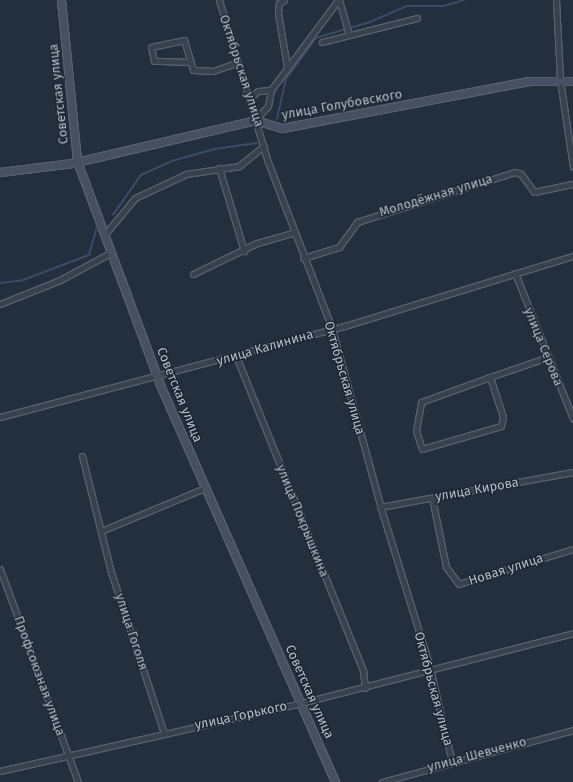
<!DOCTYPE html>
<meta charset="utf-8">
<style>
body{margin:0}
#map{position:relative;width:573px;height:782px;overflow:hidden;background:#242f3e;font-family:"Fira Sans",sans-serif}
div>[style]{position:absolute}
.stream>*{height:1.5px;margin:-0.75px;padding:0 0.75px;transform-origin:0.75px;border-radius:0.75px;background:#394c67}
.roads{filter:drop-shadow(1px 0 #565f6c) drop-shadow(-1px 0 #565f6c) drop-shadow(0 1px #565f6c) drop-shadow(0 -1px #565f6c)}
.street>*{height:5px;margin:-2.5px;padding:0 2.5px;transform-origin:2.5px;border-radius:2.5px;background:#38414e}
.secondary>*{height:7px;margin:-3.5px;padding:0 3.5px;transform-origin:3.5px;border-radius:3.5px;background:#465061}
span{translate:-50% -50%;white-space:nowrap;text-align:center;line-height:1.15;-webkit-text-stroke:3px #1d2633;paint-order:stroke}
.street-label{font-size:13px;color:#b4bcc9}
</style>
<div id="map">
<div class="stream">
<div style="left:277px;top:119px;width:41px;rotate:-77.3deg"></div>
<div style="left:286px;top:79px;width:51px;rotate:-53.8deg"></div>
<div style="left:316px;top:38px;width:56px;rotate:-16.5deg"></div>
<div style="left:370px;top:22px;width:40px;rotate:-23.4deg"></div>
<div style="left:407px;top:6px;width:37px"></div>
<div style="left:444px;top:6px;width:21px;rotate:-17deg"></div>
<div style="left:113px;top:215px;width:49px;rotate:-55deg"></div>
<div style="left:141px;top:175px;width:34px;rotate:-24deg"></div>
<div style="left:172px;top:161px;width:45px;rotate:-15.6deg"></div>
<div style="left:215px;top:149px;width:42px;rotate:-8.1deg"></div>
<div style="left:0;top:283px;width:23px;rotate:-7deg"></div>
<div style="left:23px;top:280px;width:71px;rotate:-20.7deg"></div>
<div style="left:89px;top:255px;width:26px;rotate:-74deg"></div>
</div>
<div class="roads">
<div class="street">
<div style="left:219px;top:0;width:169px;rotate:73.2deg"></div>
<div style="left:268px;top:162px;width:179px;rotate:69deg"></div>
<div style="left:332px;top:329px;width:190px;rotate:74.7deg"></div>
<div style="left:382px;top:512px;width:159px;rotate:72.8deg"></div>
<div style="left:429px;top:664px;width:101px;rotate:76.8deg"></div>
<div style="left:284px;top:0;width:6px;rotate:149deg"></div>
<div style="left:279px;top:3px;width:10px;rotate:96deg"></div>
<div style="left:278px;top:13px;width:55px;rotate:80.5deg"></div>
<div style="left:339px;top:0;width:35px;rotate:74deg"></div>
<div style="left:556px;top:0;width:80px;rotate:87.1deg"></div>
<div style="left:560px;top:80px;width:88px;rotate:81.5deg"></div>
<div style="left:322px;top:42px;width:98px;rotate:-14.2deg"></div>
<div style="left:190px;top:62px;width:36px;rotate:-178deg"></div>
<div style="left:154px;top:61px;width:14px;rotate:-102deg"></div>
<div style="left:151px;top:47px;width:34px;rotate:-12deg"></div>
<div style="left:184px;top:40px;width:31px;rotate:73deg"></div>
<div style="left:193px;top:70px;width:20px;rotate:3deg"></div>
<div style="left:213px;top:71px;width:24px;rotate:-19deg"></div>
<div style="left:249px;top:98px;width:11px;rotate:-38deg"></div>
<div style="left:258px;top:91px;width:13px;rotate:-4deg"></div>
<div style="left:255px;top:120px;width:19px;rotate:-47deg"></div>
<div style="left:268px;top:106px;width:16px;rotate:-79deg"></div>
<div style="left:271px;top:90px;width:112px;rotate:-53.3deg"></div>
<div style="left:219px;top:168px;width:87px;rotate:73.2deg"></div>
<div style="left:106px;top:233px;width:45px;rotate:-50.4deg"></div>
<div style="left:135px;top:198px;width:56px;rotate:-25.2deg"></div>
<div style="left:186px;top:174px;width:54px;rotate:-8.6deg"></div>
<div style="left:239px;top:166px;width:32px;rotate:-39deg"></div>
<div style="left:303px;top:258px;width:38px;rotate:-17deg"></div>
<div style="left:339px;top:247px;width:31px;rotate:-54deg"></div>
<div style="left:357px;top:222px;width:166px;rotate:-17.6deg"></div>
<div style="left:515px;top:172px;width:6px;rotate:18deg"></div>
<div style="left:521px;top:174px;width:22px;rotate:54deg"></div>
<div style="left:534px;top:192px;width:40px;rotate:-12deg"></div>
<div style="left:515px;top:273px;width:157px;rotate:68.3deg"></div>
<div style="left:193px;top:274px;width:71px;rotate:-25.8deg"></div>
<div style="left:257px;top:243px;width:37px;rotate:-16deg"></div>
<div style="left:0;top:304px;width:65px;rotate:-21.8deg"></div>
<div style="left:60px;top:280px;width:59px;rotate:-28.3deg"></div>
<div style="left:236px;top:356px;width:340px;rotate:68deg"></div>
<div style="left:363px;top:671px;width:17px;rotate:83deg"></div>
<div style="left:490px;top:377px;width:42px;rotate:72deg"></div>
<div style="left:503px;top:417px;width:9px;rotate:103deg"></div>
<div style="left:501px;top:426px;width:82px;rotate:163.8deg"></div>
<div style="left:422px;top:449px;width:19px;rotate:-108deg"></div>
<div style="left:416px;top:431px;width:29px;rotate:-80deg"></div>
<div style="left:421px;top:402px;width:73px;rotate:-19.9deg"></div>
<div style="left:490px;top:377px;width:61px;rotate:-19deg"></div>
<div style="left:0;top:417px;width:357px;rotate:-14.8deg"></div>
<div style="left:345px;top:326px;width:239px;rotate:-17.1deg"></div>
<div style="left:82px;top:456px;width:120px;rotate:76deg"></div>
<div style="left:111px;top:572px;width:169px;rotate:71.8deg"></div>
<div style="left:432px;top:498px;width:70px;rotate:78.5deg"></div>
<div style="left:446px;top:567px;width:21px;rotate:53deg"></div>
<div style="left:459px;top:584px;width:119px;rotate:-17.1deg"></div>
<div style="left:380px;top:507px;width:196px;rotate:-10.3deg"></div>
<div style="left:101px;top:531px;width:113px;rotate:-22.5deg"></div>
<div style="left:0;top:569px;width:227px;rotate:69.9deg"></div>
<div style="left:0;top:771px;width:309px;rotate:-12.7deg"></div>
<div style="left:301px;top:703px;width:281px;rotate:-14.4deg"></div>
<div style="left:382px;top:782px;width:198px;rotate:-15.2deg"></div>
</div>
<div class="secondary">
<div style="left:61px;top:0;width:162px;rotate:84.3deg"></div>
<div style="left:77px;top:161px;width:241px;rotate:69.6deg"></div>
<div style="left:161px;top:387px;width:432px;rotate:66.2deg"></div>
<div style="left:0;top:172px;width:73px;rotate:-7.1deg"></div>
<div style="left:72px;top:163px;width:188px;rotate:-13.2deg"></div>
<div style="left:255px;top:120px;width:28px;rotate:17deg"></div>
<div style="left:282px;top:128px;width:251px;rotate:-10.8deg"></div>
<div style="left:529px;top:81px;width:44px"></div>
</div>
</div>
<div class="street-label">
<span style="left:241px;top:71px;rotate:72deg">Октябрьская улица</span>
<span style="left:59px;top:94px;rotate:-96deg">Советская улица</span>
<span style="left:342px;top:105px;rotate:-10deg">улица Голубовского</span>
<span style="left:436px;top:196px;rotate:-17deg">Молодёжная улица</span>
<span style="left:543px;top:347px;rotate:68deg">улица Серова</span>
<span style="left:265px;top:348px;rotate:-16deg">улица Калинина</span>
<span style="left:344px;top:378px;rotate:74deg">Октябрьская улица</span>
<span style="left:179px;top:395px;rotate:68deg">Советская улица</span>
<span style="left:477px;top:490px;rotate:-10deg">улица Кирова</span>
<span style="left:302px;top:521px;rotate:68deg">улица Покрышкина</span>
<span style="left:506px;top:570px;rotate:-18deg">Новая улица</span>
<span style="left:131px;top:632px;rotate:72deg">улица Гоголя</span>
<span style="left:39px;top:676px;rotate:70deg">Профсоюзная улица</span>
<span style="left:433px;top:689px;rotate:75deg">Октябрьская улица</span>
<span style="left:309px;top:692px;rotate:66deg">Советская улица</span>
<span style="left:241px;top:716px;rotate:-12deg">улица Горького</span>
<span style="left:477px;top:755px;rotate:-15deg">улица Шевченко</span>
</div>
</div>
